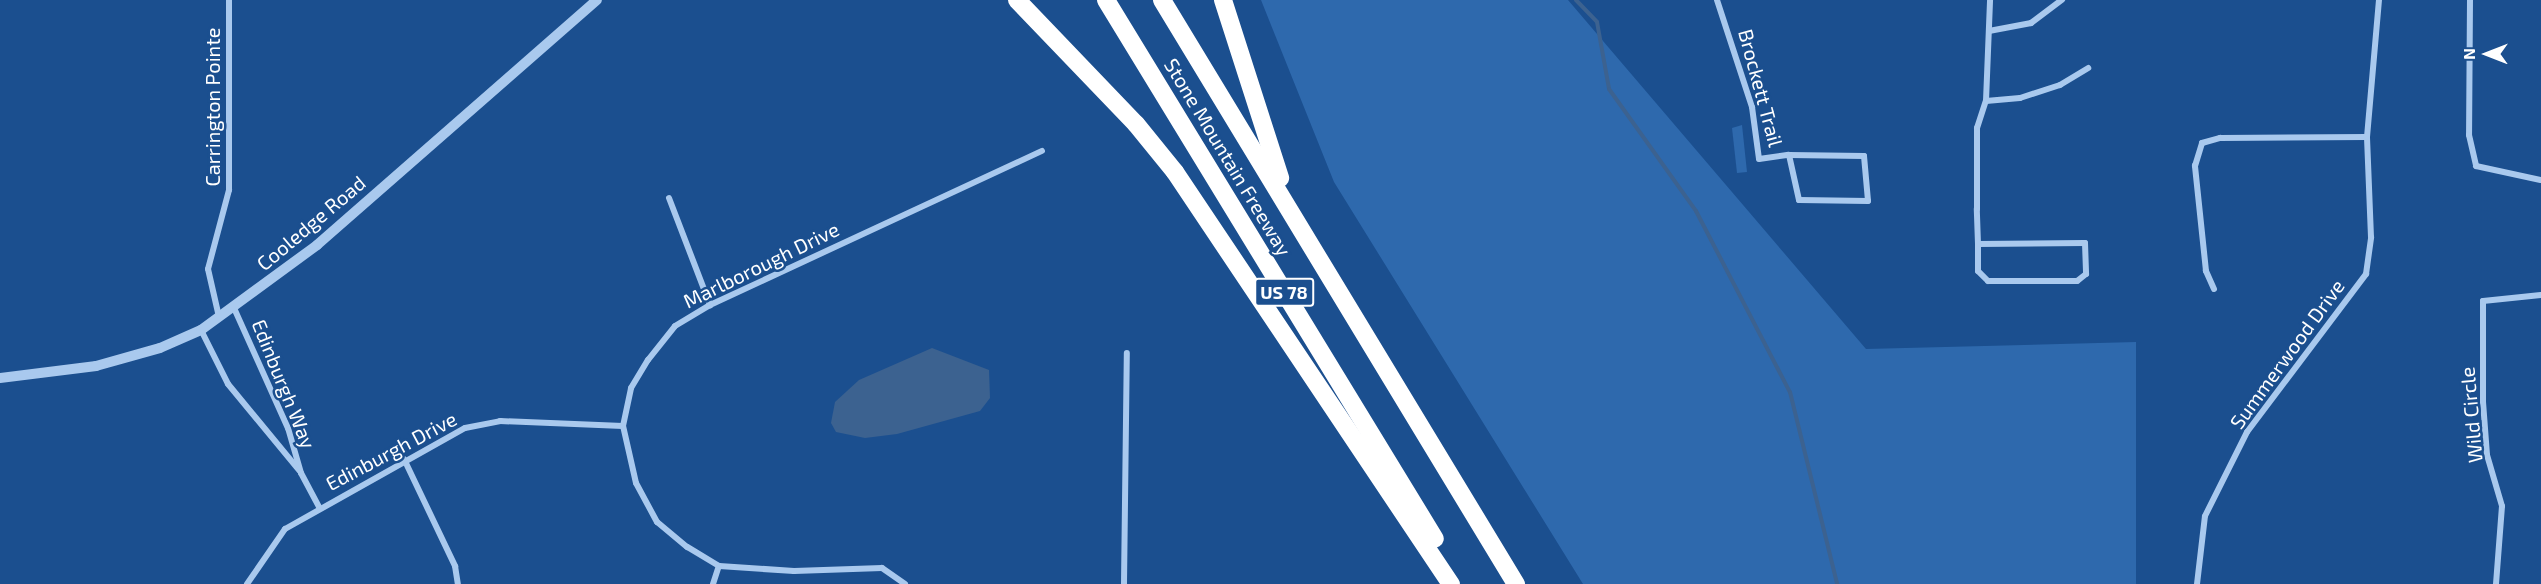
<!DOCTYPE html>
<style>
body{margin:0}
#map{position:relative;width:2541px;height:584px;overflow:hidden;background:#1b4f8f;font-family:"Exo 2",sans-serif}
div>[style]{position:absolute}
.green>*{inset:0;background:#2e69ad}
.water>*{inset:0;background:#3c6290}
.stream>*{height:4px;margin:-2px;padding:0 2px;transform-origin:2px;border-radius:2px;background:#3c6290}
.minor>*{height:6px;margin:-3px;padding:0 3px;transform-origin:3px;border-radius:3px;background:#a9c9ee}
.tertiary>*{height:10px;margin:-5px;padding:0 5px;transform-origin:5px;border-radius:5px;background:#a9c9ee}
.motorway>*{height:18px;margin:-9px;padding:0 9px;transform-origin:9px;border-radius:9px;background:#fff}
span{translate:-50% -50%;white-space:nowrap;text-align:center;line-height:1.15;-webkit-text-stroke:5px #1b4f8f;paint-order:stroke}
.shield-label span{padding:2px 4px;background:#1b4f8f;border:2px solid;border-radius:4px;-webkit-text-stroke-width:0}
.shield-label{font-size:18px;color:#fff;font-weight:700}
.street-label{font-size:20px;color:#fff}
.north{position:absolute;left:2457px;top:24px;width:60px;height:60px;-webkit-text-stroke:4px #1b4f8f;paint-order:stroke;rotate:270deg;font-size:16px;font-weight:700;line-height:24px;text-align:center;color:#fff}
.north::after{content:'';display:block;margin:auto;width:21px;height:27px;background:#fff;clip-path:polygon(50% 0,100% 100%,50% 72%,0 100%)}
</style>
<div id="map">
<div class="green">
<div style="clip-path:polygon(1261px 0,1568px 0,1866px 349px,2136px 342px,2136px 584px,1583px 584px,1334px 182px)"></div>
<div style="clip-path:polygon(1742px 125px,1747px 172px,1737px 173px,1732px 128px)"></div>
</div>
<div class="water">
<div style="clip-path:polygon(932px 348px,989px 370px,990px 398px,980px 411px,897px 434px,865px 438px,836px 432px,831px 423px,835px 402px,859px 380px)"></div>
</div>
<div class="stream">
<div style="left:1576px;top:0;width:30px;rotate:46deg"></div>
<div style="left:1597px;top:22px;width:68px;rotate:79.8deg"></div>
<div style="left:1609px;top:89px;width:150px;rotate:54.5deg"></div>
<div style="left:1696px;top:211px;width:204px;rotate:62.6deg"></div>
<div style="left:1790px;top:392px;width:198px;rotate:76.2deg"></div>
</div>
<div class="minor">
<div style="left:1717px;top:0;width:113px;rotate:71.9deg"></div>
<div style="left:1752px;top:107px;width:52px;rotate:82.3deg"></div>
<div style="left:1759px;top:159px;width:30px;rotate:-8deg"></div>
<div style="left:1789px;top:155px;width:75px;rotate:0.8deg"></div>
<div style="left:1864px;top:156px;width:45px;rotate:84.9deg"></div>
<div style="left:1868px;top:201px;width:69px;rotate:-179.2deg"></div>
<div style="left:1799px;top:200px;width:46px;rotate:-102.5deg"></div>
<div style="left:2470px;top:0;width:135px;rotate:90.4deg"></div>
<div style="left:2469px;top:135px;width:32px;rotate:77deg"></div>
<div style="left:2476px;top:166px;width:66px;rotate:12.2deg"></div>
<div style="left:1989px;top:31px;width:43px;rotate:-10.8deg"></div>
<div style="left:2031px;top:23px;width:39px;rotate:-37deg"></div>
<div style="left:1986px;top:101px;width:34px;rotate:-5deg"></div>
<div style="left:2020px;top:98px;width:42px;rotate:-18deg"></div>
<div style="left:2060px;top:85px;width:33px;rotate:-31deg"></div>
<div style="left:669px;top:198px;width:115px;rotate:69deg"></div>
<div style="left:1978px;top:244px;width:107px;rotate:-0.5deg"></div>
<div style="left:2085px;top:243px;width:31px;rotate:88deg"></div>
<div style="left:2086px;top:274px;width:11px;rotate:142deg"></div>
<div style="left:2077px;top:281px;width:89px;rotate:180deg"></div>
<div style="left:1988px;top:281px;width:14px;rotate:-135deg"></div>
<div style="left:1978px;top:271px;width:27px;rotate:-90deg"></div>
<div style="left:1978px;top:244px;width:35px;rotate:-92deg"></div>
<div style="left:1977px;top:209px;width:81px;rotate:-90deg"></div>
<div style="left:1977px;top:128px;width:28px;rotate:-72deg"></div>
<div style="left:1986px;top:101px;width:101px;rotate:-87.7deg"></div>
<div style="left:2214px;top:289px;width:20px;rotate:-114deg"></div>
<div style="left:2206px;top:271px;width:106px;rotate:-96deg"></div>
<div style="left:2195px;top:166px;width:24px;rotate:-73deg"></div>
<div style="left:2202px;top:143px;width:19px;rotate:-16deg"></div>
<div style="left:2220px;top:138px;width:147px;rotate:-0.4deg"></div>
<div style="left:234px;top:308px;width:132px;rotate:65.8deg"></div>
<div style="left:288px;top:428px;width:47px;rotate:73.9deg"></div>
<div style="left:301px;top:473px;width:40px;rotate:62deg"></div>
<div style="left:219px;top:317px;width:49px;rotate:-102.9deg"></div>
<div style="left:208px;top:269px;width:82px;rotate:-75.1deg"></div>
<div style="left:229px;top:190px;width:190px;rotate:-90deg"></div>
<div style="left:201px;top:330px;width:60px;rotate:63.4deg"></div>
<div style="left:228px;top:384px;width:112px;rotate:50.5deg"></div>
<div style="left:404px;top:459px;width:119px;rotate:64.5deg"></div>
<div style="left:455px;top:566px;width:18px;rotate:81deg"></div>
<div style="left:247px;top:584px;width:67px;rotate:-55.4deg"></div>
<div style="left:285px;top:529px;width:206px;rotate:-29.3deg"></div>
<div style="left:465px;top:428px;width:36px;rotate:-11deg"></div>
<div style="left:500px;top:421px;width:123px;rotate:2.3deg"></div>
<div style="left:713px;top:584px;width:19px;rotate:-72deg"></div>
<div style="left:905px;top:584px;width:28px;rotate:-145deg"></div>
<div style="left:882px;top:568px;width:88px;rotate:178deg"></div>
<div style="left:794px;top:571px;width:75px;rotate:-176.2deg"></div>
<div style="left:719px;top:566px;width:37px;rotate:-149deg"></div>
<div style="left:687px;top:547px;width:39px;rotate:-140deg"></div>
<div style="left:657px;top:522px;width:44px;rotate:-118.3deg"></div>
<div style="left:636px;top:483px;width:58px;rotate:-102.8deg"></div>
<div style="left:623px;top:426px;width:39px;rotate:-78deg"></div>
<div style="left:631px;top:388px;width:33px;rotate:-59deg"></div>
<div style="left:648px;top:360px;width:43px;rotate:-51.5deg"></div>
<div style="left:675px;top:326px;width:41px;rotate:-31deg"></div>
<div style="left:710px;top:305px;width:366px;rotate:-24.9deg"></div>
<div style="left:1124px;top:584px;width:231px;rotate:-89.3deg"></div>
<div style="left:2197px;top:584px;width:68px;rotate:-83.3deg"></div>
<div style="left:2205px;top:516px;width:94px;rotate:-63.4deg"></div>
<div style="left:2247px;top:432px;width:198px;rotate:-53deg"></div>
<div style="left:2366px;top:274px;width:37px;rotate:-82deg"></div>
<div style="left:2371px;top:237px;width:100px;rotate:-92.3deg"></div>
<div style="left:2367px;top:137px;width:138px;rotate:-85deg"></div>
<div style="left:2496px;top:584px;width:78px;rotate:-85.6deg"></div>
<div style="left:2502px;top:506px;width:53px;rotate:-106.4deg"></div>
<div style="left:2487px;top:455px;width:53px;rotate:-94.3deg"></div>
<div style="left:2483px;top:402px;width:101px;rotate:-90deg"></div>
<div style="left:2483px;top:301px;width:58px;rotate:-5.9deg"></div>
</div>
<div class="tertiary">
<div style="left:0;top:378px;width:97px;rotate:-7.1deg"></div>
<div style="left:96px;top:366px;width:66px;rotate:-15.7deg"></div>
<div style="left:160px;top:348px;width:45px;rotate:-23.7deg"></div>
<div style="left:201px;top:330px;width:144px;rotate:-36.2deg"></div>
<div style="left:317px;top:245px;width:372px;rotate:-41.2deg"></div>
</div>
<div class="motorway">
<div style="left:1017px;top:0;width:172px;rotate:46.2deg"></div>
<div style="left:1136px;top:124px;width:62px;rotate:50.9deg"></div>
<div style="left:1175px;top:172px;width:496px;rotate:56.2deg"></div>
<div style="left:1106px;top:0;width:631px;rotate:58.6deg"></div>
<div style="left:1162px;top:0;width:683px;rotate:58.78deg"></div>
<div style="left:1223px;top:0;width:187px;rotate:72.2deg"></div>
</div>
<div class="shield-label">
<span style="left:1284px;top:292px">US 78</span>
</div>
<div class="street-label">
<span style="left:1761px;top:88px;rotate:75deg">Brockett Trail</span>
<span style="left:212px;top:107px;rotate:-90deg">Carrington Pointe</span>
<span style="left:1228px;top:157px;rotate:59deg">Stone Mountain Freeway</span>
<span style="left:311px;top:223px;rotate:-40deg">Cooledge Road</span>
<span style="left:761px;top:265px;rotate:-26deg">Marlborough Drive</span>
<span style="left:2287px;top:354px;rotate:-54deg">Summerwood Drive</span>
<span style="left:284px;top:384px;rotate:68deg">Edinburgh Way</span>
<span style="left:2471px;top:415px;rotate:-95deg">Wild Circle</span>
<span style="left:391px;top:451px;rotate:-28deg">Edinburgh Drive</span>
</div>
<div class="north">N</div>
</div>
